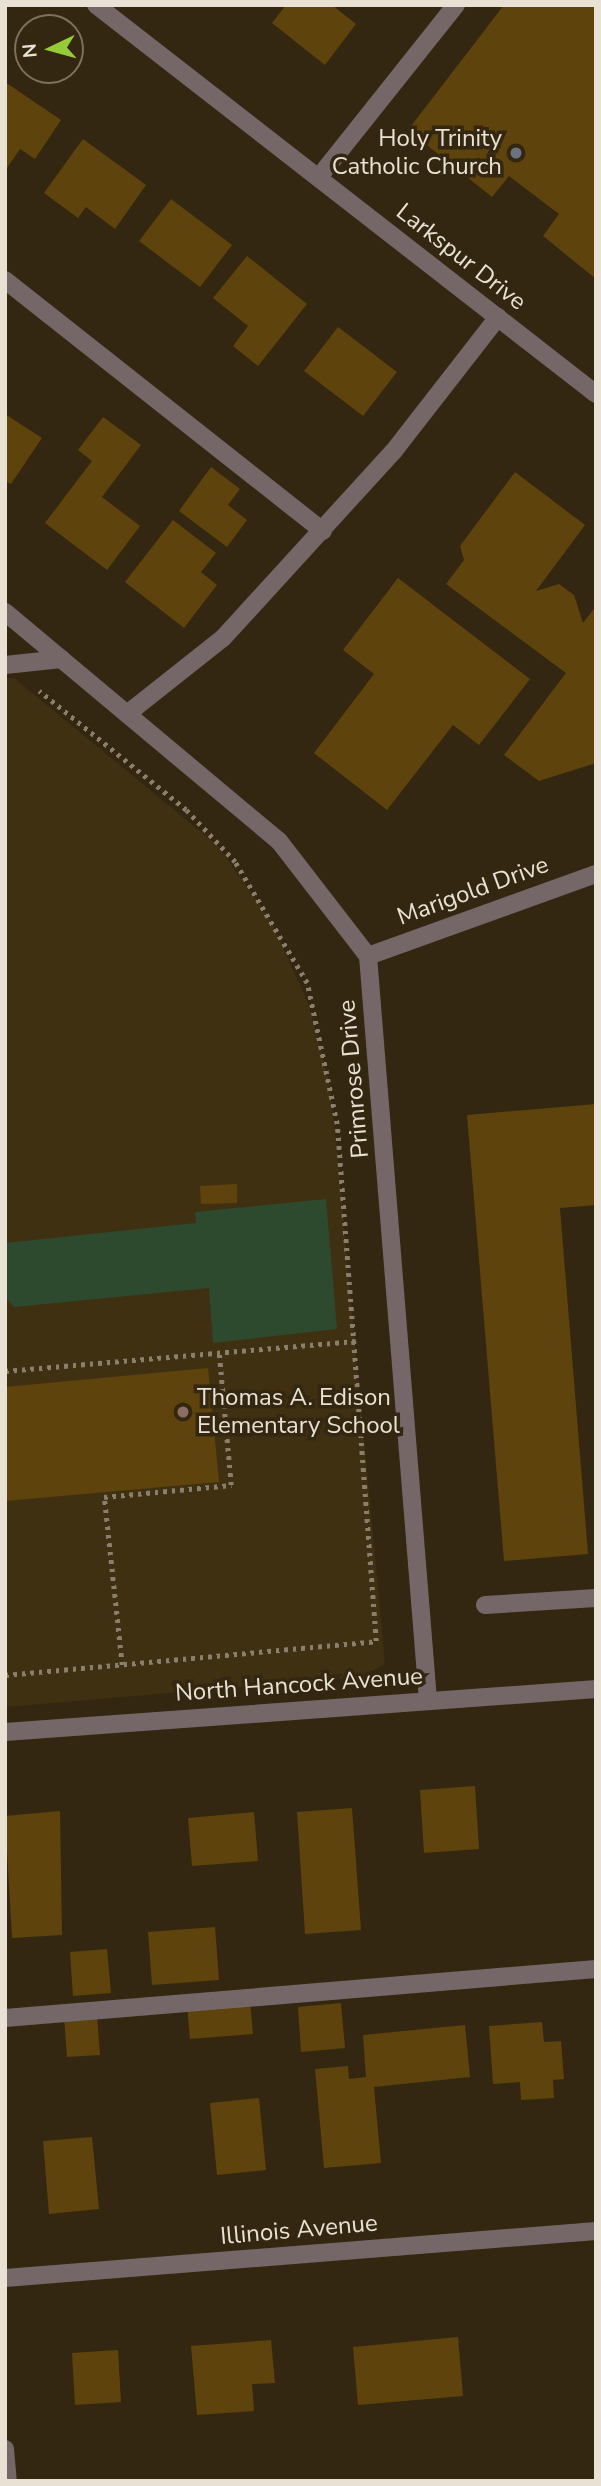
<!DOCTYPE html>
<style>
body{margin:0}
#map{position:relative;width:601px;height:2486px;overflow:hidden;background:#342711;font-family:"Nunito Sans",sans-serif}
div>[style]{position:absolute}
.built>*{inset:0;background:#403012}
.green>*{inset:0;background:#2e4a2e}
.building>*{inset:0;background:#5e430c}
.path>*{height:4.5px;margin-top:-2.25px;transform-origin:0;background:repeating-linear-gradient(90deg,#8a7f6d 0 3.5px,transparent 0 8.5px)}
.minor>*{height:18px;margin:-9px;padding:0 9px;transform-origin:9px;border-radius:9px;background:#756767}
.dots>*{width:19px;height:19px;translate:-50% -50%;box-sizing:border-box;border:4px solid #342711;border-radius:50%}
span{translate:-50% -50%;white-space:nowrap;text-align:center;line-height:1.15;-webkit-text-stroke:7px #342711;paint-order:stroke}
.poi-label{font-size:24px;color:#e9e1d3}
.right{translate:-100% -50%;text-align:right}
.left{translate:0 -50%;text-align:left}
.street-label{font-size:24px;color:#e9e1d3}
.frame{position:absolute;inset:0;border:7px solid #e9e1d3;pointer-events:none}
.north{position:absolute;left:14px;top:14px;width:70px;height:70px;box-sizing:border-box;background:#342711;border:2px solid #7c715f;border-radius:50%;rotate:265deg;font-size:19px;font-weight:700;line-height:28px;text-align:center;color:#e9e1d3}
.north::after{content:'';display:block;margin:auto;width:24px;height:32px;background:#97cc39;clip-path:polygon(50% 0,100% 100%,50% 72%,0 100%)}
</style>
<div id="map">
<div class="built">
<div style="clip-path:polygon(14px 678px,218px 846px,271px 921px,308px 1003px,329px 1081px,338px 1160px,385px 1664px,360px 1677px,5px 1707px,5px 679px)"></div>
</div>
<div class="green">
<div style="clip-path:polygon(326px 1199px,337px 1329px,213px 1343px,209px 1288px,14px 1307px,5px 1297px,5px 1243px,196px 1223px,195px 1212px)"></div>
</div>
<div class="building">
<div style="clip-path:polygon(286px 5px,332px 5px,356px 24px,325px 65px,272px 23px)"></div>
<div style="clip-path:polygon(504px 5px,596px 5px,596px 279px,543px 236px,559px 214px,509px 176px,492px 197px,408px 130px)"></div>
<div style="clip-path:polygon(5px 82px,61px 120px,35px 159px,20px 149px,5px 171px)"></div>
<div style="clip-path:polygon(83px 139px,146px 185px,115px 229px,86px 207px,78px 218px,44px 193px)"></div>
<div style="clip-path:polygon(171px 199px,232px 245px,200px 287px,139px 241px)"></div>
<div style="clip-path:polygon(247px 256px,307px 304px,258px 366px,233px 346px,248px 326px,213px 298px)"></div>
<div style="clip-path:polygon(338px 327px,397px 372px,363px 416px,304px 371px)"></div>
<div style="clip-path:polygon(5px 414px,42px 438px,11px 484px,5px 481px)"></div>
<div style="clip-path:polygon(103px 417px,141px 445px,102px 497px,140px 526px,107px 570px,45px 523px,92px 461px,78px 450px)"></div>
<div style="clip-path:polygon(211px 467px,240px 489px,228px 505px,247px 520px,227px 547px,179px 511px)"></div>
<div style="clip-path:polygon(515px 472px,585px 525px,536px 591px,559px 584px,574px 595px,583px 623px,596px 606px,596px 763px,539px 781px,504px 755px,566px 673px,446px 584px,464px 560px,460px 546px)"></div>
<div style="clip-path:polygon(173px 520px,216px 553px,201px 572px,217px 585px,184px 628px,125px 582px)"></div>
<div style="clip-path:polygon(398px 578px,530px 679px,479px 745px,453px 725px,387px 810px,314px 753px,374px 674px,343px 650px)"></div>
<div style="clip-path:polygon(596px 1104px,596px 1205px,560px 1208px,588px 1554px,504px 1561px,467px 1115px)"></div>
<div style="clip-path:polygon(237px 1184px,237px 1203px,201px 1204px,200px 1186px)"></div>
<div style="clip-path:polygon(208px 1368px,219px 1482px,5px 1501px,5px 1387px)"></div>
<div style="clip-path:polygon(475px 1786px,479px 1849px,424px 1853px,420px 1790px)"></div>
<div style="clip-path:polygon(352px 1808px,361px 1930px,305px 1934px,297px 1812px)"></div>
<div style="clip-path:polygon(60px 1811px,62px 1935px,12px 1938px,5px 1816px)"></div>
<div style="clip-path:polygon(254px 1812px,258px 1861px,192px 1866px,188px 1818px)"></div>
<div style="clip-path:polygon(215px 1927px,219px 1980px,152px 1985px,148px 1932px)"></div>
<div style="clip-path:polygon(107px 1949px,111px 1993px,73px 1996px,70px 1952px)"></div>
<div style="clip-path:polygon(250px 2001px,253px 2034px,190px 2039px,187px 2006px)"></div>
<div style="clip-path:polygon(341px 2003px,345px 2048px,301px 2052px,298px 2007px)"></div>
<div style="clip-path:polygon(97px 2015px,100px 2055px,67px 2057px,64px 2017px)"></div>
<div style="clip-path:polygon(542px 2022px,544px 2042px,561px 2041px,564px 2079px,553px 2080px,554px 2098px,521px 2100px,520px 2082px,493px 2084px,489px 2026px)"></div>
<div style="clip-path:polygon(465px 2025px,470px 2077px,374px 2087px,381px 2163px,324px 2168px,315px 2069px,348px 2066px,349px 2079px,366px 2077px,363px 2035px)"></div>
<div style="clip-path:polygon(259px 2098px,266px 2170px,217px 2175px,210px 2103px)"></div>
<div style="clip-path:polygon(92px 2137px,99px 2209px,49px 2214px,43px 2141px)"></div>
<div style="clip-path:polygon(458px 2337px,463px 2396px,358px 2405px,353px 2347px)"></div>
<div style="clip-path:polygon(271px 2340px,275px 2383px,252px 2384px,254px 2411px,197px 2415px,191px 2346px)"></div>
<div style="clip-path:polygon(118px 2350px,121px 2402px,75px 2405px,72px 2353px)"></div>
</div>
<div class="path">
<div style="left:5px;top:1371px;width:352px;rotate:-4.9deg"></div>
<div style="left:122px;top:1665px;width:169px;rotate:-96.1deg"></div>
<div style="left:104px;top:1497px;width:128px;rotate:-5.4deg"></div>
<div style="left:231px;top:1485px;width:133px;rotate:-95.2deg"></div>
<div style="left:5px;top:1675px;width:373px;rotate:-5.2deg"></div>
<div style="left:376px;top:1641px;width:518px;rotate:-94.31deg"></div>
<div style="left:337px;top:1124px;width:144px;rotate:-102deg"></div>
<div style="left:307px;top:983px;width:141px;rotate:-120.8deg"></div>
<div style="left:235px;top:862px;width:71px;rotate:-133.3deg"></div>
<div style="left:186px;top:810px;width:189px;rotate:-141deg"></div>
</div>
<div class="minor">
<div style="left:96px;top:5px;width:633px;rotate:37.88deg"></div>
<div style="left:319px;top:177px;width:220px;rotate:-51.5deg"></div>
<div style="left:5px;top:280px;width:405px;rotate:38.3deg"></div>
<div style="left:5px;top:612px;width:357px;rotate:39.9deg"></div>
<div style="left:279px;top:841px;width:145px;rotate:52.3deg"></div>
<div style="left:368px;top:956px;width:746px;rotate:85.39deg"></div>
<div style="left:5px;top:665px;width:57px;rotate:-6deg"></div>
<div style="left:127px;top:714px;width:122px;rotate:-38.4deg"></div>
<div style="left:223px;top:638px;width:252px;rotate:-47.6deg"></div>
<div style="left:393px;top:452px;width:171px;rotate:-52.1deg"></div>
<div style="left:368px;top:956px;width:242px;rotate:-19.8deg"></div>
<div style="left:485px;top:1605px;width:111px;rotate:-3.6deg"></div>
<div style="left:5px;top:1732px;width:593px;rotate:-4.16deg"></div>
<div style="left:5px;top:2018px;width:593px;rotate:-4.74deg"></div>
<div style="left:5px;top:2278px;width:593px;rotate:-4.55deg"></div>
<div style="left:5px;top:2449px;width:32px;rotate:85deg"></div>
</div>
<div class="dots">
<div style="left:516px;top:153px;background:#6b7280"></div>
<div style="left:183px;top:1412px;background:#8d6e63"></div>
</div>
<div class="poi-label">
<span class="right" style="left:502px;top:153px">Holy Trinity<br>Catholic Church</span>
<span class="left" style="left:197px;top:1412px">Thomas A. Edison<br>Elementary School</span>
</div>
<div class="street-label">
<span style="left:461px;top:257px;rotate:38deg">Larkspur Drive</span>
<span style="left:473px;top:891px;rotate:-20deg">Marigold Drive</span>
<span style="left:354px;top:1079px;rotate:-95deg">Primrose Drive</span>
<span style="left:299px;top:1685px;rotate:-4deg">North Hancock Avenue</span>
<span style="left:299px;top:2230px;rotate:-5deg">Illinois Avenue</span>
</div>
<div class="frame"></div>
<div class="north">N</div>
</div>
